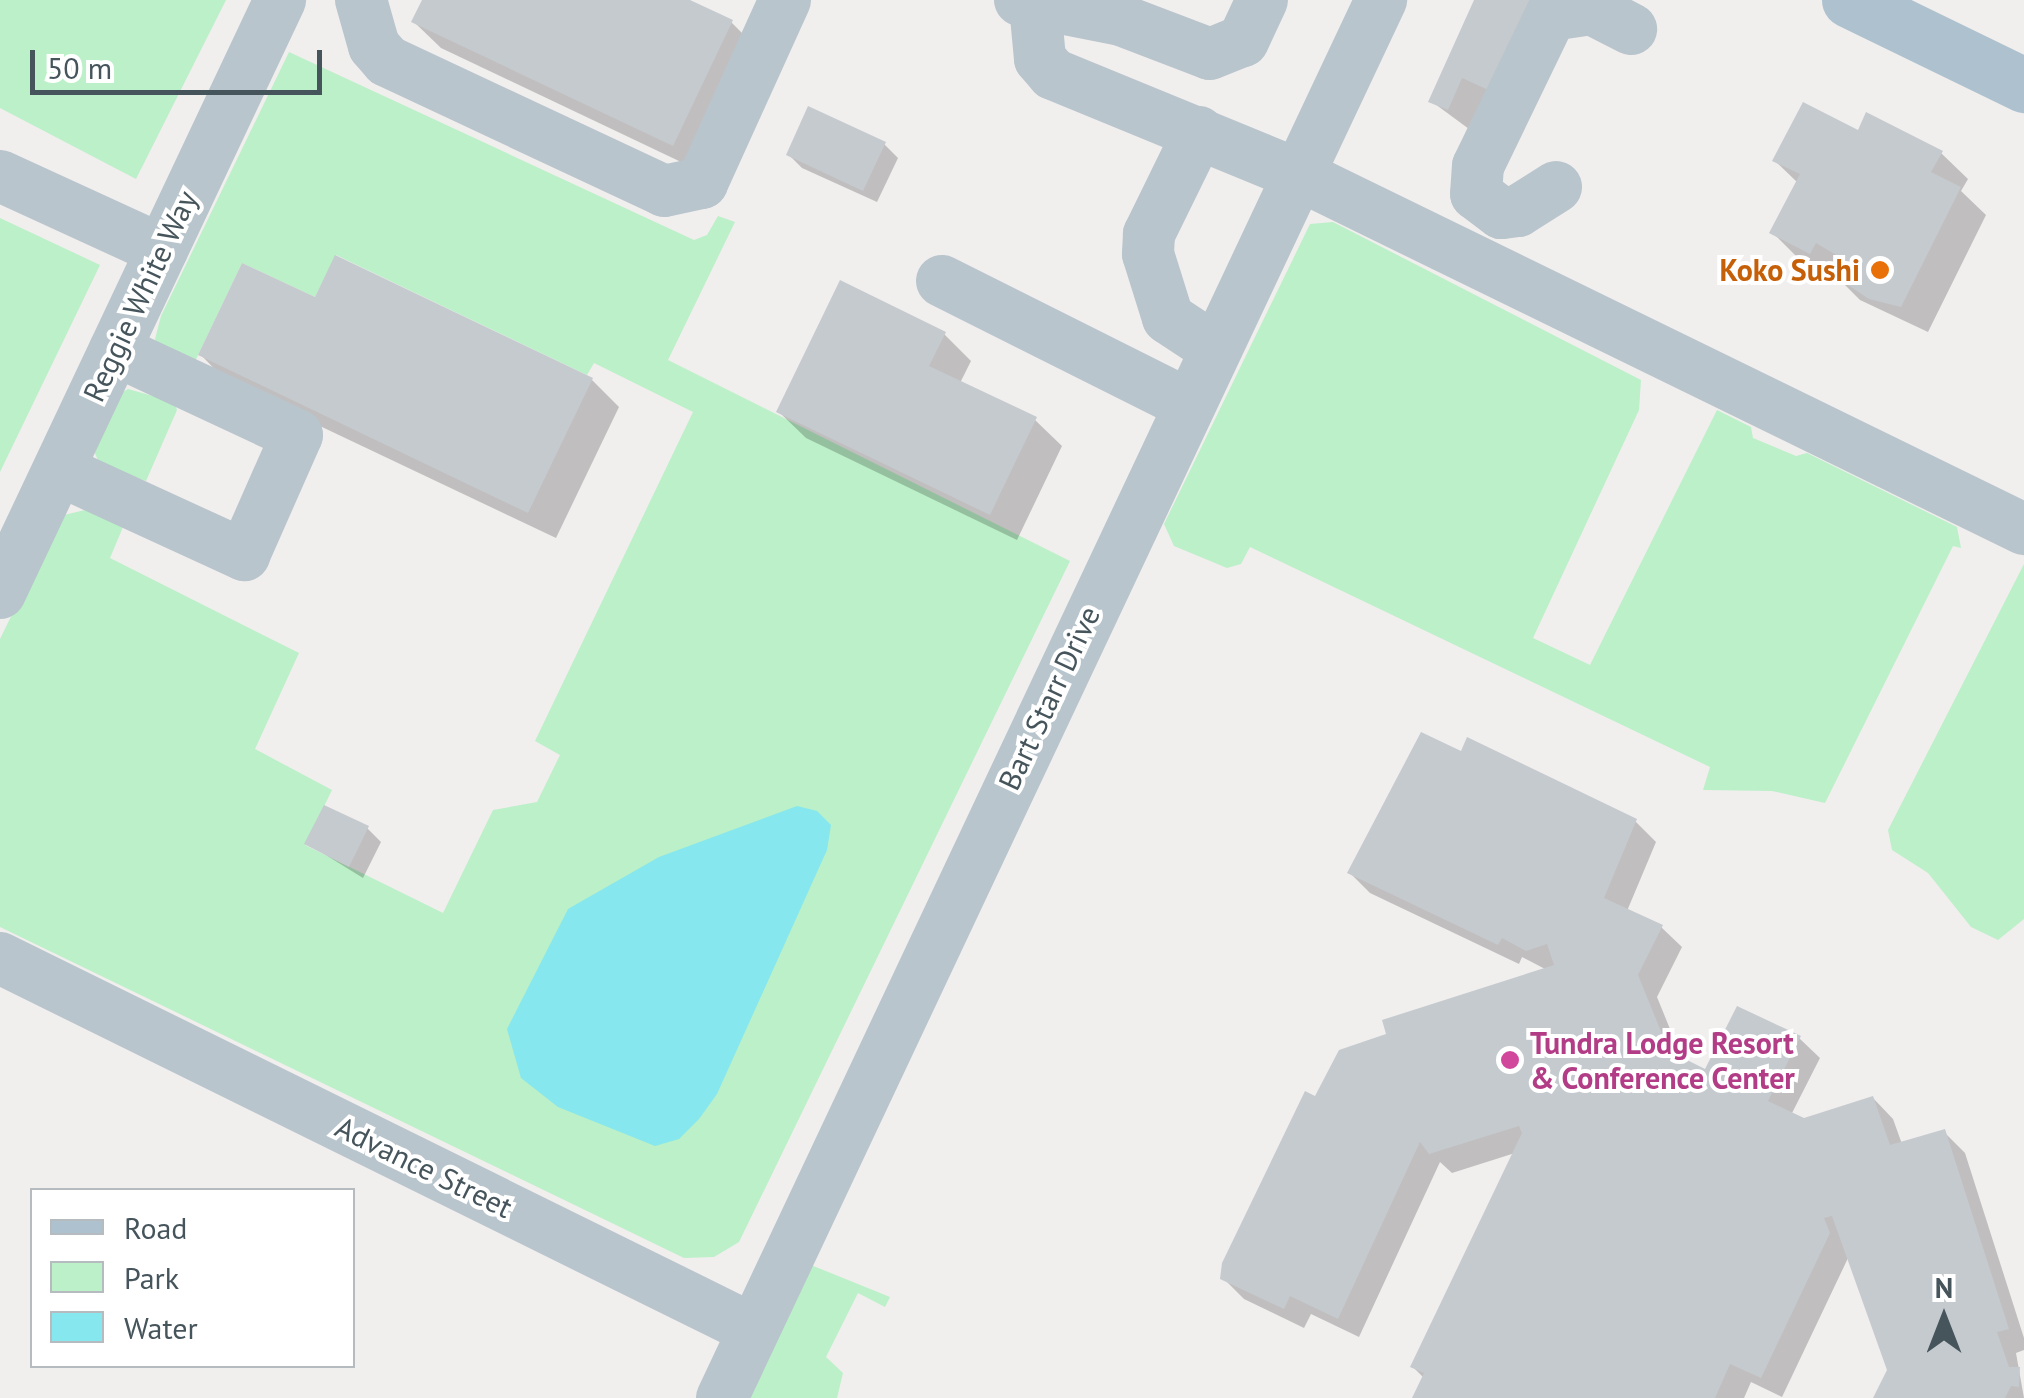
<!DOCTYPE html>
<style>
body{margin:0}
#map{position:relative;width:2024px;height:1398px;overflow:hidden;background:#f1eeee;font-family:"PT Sans",sans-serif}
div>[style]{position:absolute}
.green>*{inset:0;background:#bbf0c8}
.water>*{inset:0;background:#86e7ee}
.shadow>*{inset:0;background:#0003}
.building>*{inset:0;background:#c5cace}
.minor>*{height:52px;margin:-26px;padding:0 26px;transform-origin:26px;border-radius:26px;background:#b9c5cc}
.major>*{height:55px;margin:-27.5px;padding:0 27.5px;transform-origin:27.5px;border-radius:27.5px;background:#adc2ce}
.dots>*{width:28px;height:28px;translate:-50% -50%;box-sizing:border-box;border:5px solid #fff;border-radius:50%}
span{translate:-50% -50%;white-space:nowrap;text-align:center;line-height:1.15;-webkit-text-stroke:8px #fff;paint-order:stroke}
.food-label{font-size:30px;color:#c56008;font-weight:700}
.right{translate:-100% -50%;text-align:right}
.street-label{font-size:30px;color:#46555c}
.hotel-label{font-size:30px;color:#b23c85;font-weight:700}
.left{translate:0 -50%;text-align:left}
.legend{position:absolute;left:30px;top:1188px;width:325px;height:180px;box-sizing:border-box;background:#fff;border:2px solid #b5bbbe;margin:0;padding:12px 18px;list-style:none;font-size:30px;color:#46555c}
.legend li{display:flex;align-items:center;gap:20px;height:50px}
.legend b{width:50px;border:2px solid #b5bbbe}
.north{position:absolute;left:1894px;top:1268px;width:100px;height:100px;-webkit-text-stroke:8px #fff;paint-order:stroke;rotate:0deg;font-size:28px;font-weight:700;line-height:40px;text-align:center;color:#46555c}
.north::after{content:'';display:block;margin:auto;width:35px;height:45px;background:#46555c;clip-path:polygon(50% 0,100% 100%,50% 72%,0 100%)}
.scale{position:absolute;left:30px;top:50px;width:292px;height:45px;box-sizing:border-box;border:5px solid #46555c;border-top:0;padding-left:12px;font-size:30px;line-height:35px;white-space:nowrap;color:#46555c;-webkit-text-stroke:8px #fff;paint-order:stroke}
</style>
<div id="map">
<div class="green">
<div style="clip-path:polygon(0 0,226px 0,136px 179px,0 108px)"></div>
<div style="clip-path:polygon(289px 52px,694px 240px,707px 235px,718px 216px,735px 222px,668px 360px,1070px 561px,739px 1242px,714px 1257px,684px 1258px,0 927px,0 639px,60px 516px,89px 509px,123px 527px,110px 558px,299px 653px,255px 749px,332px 790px,305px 845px,443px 913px,493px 810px,537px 802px,560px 755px,535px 741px,693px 412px,594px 363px,587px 375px,336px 255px,315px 297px,242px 263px,190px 372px,161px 356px,155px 339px,161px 316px)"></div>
<div style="clip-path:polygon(0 218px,100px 265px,0 472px)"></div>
<div style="clip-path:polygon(1333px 222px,1641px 380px,1639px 410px,1533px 638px,1590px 665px,1717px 410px,1751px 427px,1753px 438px,1796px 456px,1807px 453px,1957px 527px,1961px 548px,1953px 546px,1825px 803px,1772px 791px,1703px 790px,1710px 767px,1250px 547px,1241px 564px,1227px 568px,1174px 546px,1164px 524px,1310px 224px)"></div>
<div style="clip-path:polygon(128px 389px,174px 402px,177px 410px,146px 481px,100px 465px,94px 451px,118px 395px)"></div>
<div style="clip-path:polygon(2024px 564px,2024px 919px,1998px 940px,1971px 927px,1928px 873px,1892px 850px,1888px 830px)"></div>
<div style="clip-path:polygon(806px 1263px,890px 1297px,885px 1307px,858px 1293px,826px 1357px,843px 1373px,837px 1398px,750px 1398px)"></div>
</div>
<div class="water">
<div style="clip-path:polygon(797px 806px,817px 811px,831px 825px,827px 850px,717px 1094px,699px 1119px,679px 1139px,655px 1146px,558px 1107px,521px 1078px,507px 1029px,568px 909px,659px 857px)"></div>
</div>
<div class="shadow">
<div style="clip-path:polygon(425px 0,684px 0,731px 22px,758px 49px,700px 171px,441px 48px,414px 22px)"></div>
<div style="clip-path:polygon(1476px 0,1576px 0,1469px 129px,1431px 101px)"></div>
<div style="clip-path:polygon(1859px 133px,1941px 153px,1968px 179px,1961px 191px,1986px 215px,1928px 332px,1860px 300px,1838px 278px,1799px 259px,1772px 232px,1798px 183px,1775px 161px)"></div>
<div style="clip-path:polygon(884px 144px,898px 158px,877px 202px,802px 168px,789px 155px)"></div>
<div style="clip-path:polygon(316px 301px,592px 380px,619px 407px,556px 538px,227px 382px,201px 355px)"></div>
<div style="clip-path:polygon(944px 334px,971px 361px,960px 383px,1035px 420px,1062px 446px,1017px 540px,806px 438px,779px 412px)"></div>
<div style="clip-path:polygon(1462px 755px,1635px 821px,1656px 842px,1627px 911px,1661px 927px,1682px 947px,1657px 997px,1683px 1061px,1707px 1073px,1799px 1038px,1820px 1058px,1791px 1115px,1804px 1121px,1873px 1098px,1893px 1119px,1902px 1144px,1944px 1132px,1965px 1153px,2024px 1338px,2024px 1350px,2016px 1353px,2024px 1398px,1876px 1398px,1889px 1370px,1849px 1256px,1782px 1397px,1751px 1382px,1744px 1398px,1415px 1398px,1424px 1378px,1413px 1367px,1515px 1153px,1452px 1173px,1440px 1162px,1359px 1337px,1311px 1314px,1304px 1328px,1244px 1299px,1223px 1278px,1316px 1100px,1389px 1035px,1547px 970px,1522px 957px,1519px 964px,1370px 893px,1350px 873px)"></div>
<div style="clip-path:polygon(367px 828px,381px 842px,363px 878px,308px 844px)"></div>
</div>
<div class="building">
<div style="clip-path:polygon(422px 0,690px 0,733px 20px,673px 146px,411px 22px)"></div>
<div style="clip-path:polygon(1474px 0,1547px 0,1495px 93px,1462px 78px,1448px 110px,1428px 102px)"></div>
<div style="clip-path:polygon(1803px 102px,1858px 130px,1866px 112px,1943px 151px,1931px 172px,1961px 187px,1901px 307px,1869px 299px,1830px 273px,1838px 256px,1816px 243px,1810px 254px,1769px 233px,1800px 174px,1772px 161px)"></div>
<div style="clip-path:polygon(808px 106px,886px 142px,863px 191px,786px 155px)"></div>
<div style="clip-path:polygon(335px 255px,593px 378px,528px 513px,198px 355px,242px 263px,315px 297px)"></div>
<div style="clip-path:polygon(840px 280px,946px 332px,929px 366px,1037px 417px,990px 515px,776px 412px)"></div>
<div style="clip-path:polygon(1421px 732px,1461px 751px,1467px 737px,1637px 819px,1604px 898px,1663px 925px,1638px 975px,1669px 1051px,1705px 1069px,1737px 1006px,1801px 1036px,1768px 1101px,1804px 1118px,1873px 1096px,1890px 1145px,1945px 1129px,2009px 1329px,1997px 1332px,2009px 1367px,2020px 1367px,2019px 1387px,2011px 1386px,2005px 1398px,1873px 1398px,1887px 1370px,1832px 1216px,1824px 1218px,1830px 1233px,1761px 1378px,1730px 1364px,1715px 1398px,1412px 1398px,1424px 1373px,1410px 1367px,1522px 1133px,1519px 1126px,1429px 1154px,1420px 1142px,1338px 1319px,1290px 1296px,1284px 1309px,1220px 1279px,1222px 1263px,1305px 1091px,1315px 1096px,1339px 1050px,1386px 1034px,1382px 1020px,1554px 965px,1547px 944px,1526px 951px,1502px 938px,1498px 945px,1347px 873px)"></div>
<div style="clip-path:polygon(324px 805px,369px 826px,349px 867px,304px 844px)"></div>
</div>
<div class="minor">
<div style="left:361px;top:0;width:48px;rotate:74.2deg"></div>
<div style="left:374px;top:46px;width:20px;rotate:49deg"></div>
<div style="left:387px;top:61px;width:306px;rotate:25.1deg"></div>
<div style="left:664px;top:191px;width:39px;rotate:-12deg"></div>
<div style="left:702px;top:183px;width:201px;rotate:-65.6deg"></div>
<div style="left:1020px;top:0;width:103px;rotate:11.2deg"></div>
<div style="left:1121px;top:20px;width:95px;rotate:20.9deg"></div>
<div style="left:1210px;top:54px;width:35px;rotate:-22deg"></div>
<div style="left:1243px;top:41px;width:45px;rotate:-65.1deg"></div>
<div style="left:1035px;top:5px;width:54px;rotate:84.7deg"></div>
<div style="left:1040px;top:59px;width:20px;rotate:49deg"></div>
<div style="left:1053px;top:74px;width:266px;rotate:22.3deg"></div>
<div style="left:1299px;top:175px;width:807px;rotate:26.03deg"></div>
<div style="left:1199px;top:132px;width:114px;rotate:116.1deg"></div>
<div style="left:1149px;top:234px;width:20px;rotate:93deg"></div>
<div style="left:1148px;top:254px;width:67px;rotate:72.6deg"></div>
<div style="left:1168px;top:318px;width:56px;rotate:33.4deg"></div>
<div style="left:0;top:176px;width:178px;rotate:24.6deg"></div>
<div style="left:1556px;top:187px;width:45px;rotate:147.7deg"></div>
<div style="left:1518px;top:211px;width:17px;rotate:173deg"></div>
<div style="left:1501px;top:213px;width:31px;rotate:-143deg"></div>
<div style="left:1476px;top:194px;width:28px;rotate:-86deg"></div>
<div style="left:1478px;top:166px;width:168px;rotate:-64.2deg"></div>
<div style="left:1551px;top:15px;width:41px;rotate:-8.3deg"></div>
<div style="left:1592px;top:9px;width:44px;rotate:27.1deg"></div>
<div style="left:942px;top:281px;width:275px;rotate:26.6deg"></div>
<div style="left:59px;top:470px;width:204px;rotate:24.7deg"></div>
<div style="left:244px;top:555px;width:131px;rotate:-66.2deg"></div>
<div style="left:297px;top:435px;width:201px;rotate:-155deg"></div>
<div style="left:0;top:593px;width:656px;rotate:-64.72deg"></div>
<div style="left:0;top:958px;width:839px;rotate:26.26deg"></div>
<div style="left:722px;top:1398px;width:1546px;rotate:-64.76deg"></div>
</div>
<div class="major">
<div style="left:1849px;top:0;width:195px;rotate:25.9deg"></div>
</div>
<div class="dots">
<div style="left:1880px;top:270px;background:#e8710a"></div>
<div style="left:1510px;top:1060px;background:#d1479c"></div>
</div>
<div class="food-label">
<span class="right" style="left:1860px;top:270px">Koko Sushi</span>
</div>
<div class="street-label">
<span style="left:140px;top:296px;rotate:-65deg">Reggie White Way</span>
<span style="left:1049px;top:698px;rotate:-65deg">Bart Starr Drive</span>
<span style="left:424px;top:1167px;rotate:26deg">Advance Street</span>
</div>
<div class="hotel-label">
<span class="left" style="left:1530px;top:1060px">Tundra Lodge Resort<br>&amp; Conference Center</span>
</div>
<ul class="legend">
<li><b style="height:12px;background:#adc2ce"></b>Road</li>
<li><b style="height:28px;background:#bbf0c8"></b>Park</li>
<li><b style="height:28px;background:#86e7ee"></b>Water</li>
</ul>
<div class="north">N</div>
<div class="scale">50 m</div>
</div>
